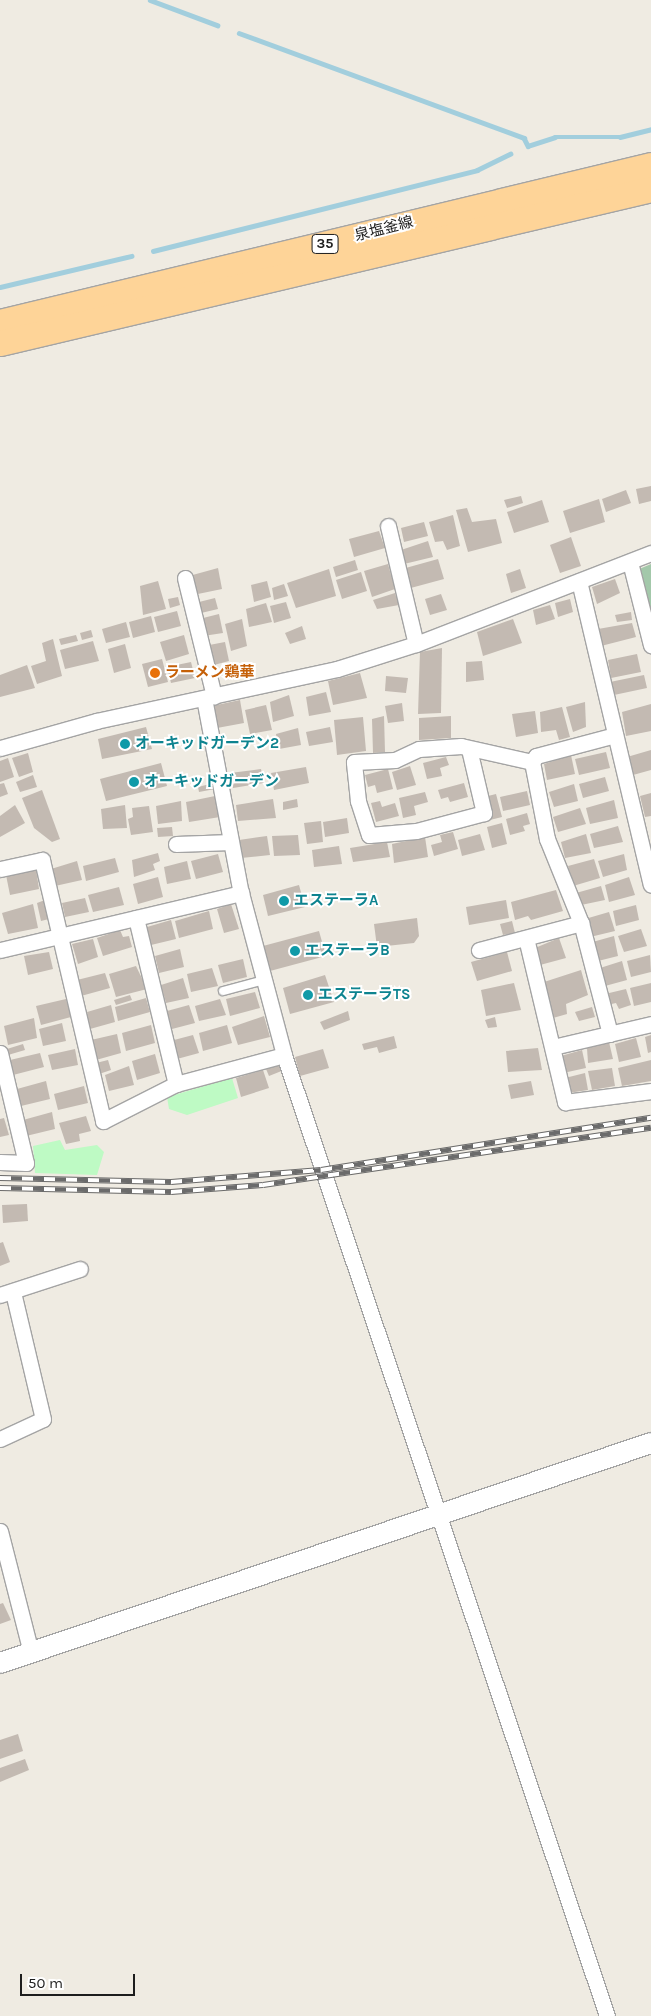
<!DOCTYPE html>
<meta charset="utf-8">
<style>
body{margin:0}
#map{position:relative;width:651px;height:2016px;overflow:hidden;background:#efebe2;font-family:Karla,"Noto Sans JP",sans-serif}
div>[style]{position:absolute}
.cemetery>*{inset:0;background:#a3c8aa}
.park>*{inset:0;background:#befac4}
.stream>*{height:4.5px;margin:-2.25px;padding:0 2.25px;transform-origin:2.25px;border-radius:2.25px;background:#a2cedd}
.building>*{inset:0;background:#c3bab2}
.roads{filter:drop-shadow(1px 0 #a4a4a4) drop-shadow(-1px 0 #a4a4a4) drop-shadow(0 1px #a4a4a4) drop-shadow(0 -1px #a4a4a4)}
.service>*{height:8px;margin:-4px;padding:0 4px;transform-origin:4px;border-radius:4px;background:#fff}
.minor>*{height:15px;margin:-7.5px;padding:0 7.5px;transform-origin:7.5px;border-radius:7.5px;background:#fff}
.tertiary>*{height:20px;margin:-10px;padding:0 10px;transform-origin:10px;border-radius:10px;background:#fff}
.primary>*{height:25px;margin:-12.5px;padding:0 12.5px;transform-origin:12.5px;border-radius:12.5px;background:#fed498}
.rail>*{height:5.5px;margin-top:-2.75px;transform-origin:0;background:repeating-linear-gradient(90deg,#fff 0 11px,#6b6b6b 0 22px);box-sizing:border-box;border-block:1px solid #6b6b6b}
.dots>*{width:14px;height:14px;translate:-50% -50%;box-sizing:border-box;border:2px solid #fff;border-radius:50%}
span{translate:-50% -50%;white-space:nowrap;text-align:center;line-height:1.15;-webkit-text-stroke:4px #fff;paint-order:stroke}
.shield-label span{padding:1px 4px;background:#fff;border:1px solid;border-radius:4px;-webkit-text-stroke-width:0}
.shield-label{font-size:14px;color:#1d1d1d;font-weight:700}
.street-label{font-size:15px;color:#1d1d1d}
.food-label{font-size:15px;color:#c56008;font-weight:700}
.left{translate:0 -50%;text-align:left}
.culture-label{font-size:15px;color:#0d838f;font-weight:700}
.scale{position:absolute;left:20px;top:1974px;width:115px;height:22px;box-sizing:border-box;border:2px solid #1d1d1d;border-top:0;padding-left:6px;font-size:15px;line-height:18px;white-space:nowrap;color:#1d1d1d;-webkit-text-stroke:4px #fff;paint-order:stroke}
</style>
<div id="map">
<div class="cemetery">
<div style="clip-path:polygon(651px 564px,651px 626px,637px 570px)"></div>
</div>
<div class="park">
<div style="clip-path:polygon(232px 1078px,238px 1098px,187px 1115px,169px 1109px,167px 1097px)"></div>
<div style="clip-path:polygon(60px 1140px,65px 1150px,97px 1145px,104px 1152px,97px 1175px,35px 1173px,33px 1146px)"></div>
</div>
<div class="stream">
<div style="left:150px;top:0;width:72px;rotate:20.5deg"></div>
<div style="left:239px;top:33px;width:304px;rotate:20.2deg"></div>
<div style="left:524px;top:138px;width:9px;rotate:63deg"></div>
<div style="left:528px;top:146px;width:28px;rotate:-18deg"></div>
<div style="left:555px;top:137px;width:65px"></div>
<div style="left:620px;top:137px;width:32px;rotate:-14deg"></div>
<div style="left:153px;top:251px;width:334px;rotate:-14deg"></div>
<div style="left:477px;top:170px;width:37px;rotate:-26deg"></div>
<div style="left:0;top:287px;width:135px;rotate:-13.3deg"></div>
</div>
<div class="building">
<div style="clip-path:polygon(651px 486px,651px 501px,639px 504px,636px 489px)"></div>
<div style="clip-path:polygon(626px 490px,631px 503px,606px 512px,602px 499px)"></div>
<div style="clip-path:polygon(521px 496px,523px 503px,507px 508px,504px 500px)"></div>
<div style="clip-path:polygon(599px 499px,605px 522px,570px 533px,563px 511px)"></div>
<div style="clip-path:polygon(542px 500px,549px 522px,514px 533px,507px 512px)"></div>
<div style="clip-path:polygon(467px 508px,472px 522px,496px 519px,502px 543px,468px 552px,456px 510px)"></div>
<div style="clip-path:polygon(453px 515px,460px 546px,447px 550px,443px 541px,435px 542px,429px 522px)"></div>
<div style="clip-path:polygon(424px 522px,428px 536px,404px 542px,401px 528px)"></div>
<div style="clip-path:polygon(379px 531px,385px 548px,354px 557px,349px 539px)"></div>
<div style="clip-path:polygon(571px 537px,581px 566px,560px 573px,550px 545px)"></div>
<div style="clip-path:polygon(428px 541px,433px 557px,404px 564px,401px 550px)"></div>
<div style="clip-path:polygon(438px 559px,444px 579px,407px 589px,402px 569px)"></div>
<div style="clip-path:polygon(355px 560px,358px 570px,336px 577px,333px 567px)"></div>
<div style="clip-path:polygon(388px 564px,395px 589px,372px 597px,364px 571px)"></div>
<div style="clip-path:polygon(218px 568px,222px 589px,193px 595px,189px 576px)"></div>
<div style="clip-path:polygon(329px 569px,336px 596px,296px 608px,287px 583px)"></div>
<div style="clip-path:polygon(520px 569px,526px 588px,511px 593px,506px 574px)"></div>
<div style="clip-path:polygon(361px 572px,367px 591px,342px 599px,336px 580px)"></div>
<div style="clip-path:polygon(615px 579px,620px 593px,597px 604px,592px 587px)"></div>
<div style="clip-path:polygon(158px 581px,166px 609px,143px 615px,140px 586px)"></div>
<div style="clip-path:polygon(267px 581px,271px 597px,254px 602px,251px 585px)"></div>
<div style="clip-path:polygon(284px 584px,288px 596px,274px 600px,272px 588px)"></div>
<div style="clip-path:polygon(395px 593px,399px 605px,377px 609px,373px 600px)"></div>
<div style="clip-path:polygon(441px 594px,447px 610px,430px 615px,425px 599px)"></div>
<div style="clip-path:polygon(178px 597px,180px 605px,170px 608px,168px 599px)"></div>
<div style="clip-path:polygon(215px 598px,218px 609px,201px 613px,199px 602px)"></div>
<div style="clip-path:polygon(570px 599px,573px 612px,558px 617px,555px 603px)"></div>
<div style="clip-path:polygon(286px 602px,291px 618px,274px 623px,270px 606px)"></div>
<div style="clip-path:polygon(266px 603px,272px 622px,249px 627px,246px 609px)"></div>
<div style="clip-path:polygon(550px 605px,555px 619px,536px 625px,533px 610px)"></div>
<div style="clip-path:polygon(177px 611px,181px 626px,158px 632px,154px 617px)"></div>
<div style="clip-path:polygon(631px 612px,632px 620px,617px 622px,615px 615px)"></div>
<div style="clip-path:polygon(219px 614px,223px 633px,203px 636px,199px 619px)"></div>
<div style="clip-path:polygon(151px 616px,155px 632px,133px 638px,129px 622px)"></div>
<div style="clip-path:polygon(242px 619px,247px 646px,231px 651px,225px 624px)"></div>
<div style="clip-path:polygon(513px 619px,522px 643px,483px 656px,477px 632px)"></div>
<div style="clip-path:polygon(126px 622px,130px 637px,106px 643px,102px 629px)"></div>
<div style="clip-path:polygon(632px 623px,636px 637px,601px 646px,598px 629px)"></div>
<div style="clip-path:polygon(302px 626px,306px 639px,290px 644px,285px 633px)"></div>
<div style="clip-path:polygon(91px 630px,93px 637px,82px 640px,80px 633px)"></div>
<div style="clip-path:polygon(76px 635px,78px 641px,61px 645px,59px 639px)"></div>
<div style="clip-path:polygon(184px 635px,189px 654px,166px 661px,160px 642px)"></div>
<div style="clip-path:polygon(53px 639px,62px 676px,37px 684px,31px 666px,46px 661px,42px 643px)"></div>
<div style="clip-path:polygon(93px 641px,99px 661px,65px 669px,60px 650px)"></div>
<div style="clip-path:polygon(225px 642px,229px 661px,210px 666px,204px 646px)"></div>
<div style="clip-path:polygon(125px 644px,131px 668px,114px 673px,108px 649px)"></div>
<div style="clip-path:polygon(442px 648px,441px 713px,418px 714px,420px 652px)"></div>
<div style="clip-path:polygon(637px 654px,641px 672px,611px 678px,608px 660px)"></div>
<div style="clip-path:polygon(162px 659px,168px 682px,148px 687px,142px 664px)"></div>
<div style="clip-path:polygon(482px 661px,484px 680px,466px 682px,466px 662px)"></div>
<div style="clip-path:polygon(191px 662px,195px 678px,171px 683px,167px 667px)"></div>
<div style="clip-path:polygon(27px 665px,35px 688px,0 697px,0 675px)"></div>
<div style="clip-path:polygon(360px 673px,367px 698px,333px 705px,328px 681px)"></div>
<div style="clip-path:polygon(644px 675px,647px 688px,614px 695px,610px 682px)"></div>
<div style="clip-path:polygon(386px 676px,408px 678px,406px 693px,385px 691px)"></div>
<div style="clip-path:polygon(326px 692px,331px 712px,309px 716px,306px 697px)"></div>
<div style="clip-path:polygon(289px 695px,294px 716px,273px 722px,270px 702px)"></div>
<div style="clip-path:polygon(240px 700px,244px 723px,217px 728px,212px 706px)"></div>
<div style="clip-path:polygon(585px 702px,586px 727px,573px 732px,566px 707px)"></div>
<div style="clip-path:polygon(402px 703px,404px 721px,388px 723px,385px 706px)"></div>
<div style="clip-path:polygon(651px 704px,651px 731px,626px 736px,622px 712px)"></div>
<div style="clip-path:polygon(266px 705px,272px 730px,250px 734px,245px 710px)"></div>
<div style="clip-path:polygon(562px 707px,570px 737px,559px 740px,556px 730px,541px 732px,540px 712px)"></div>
<div style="clip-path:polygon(535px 711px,538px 733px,516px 737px,512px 714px)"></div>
<div style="clip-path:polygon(384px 716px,385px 752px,373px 753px,372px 719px)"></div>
<div style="clip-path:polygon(451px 716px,451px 738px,419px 740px,419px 718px)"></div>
<div style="clip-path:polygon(363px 717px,366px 751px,337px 755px,334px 720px)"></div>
<div style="clip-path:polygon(146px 727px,152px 749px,102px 759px,98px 739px)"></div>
<div style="clip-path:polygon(330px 727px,333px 742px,309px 746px,306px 732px)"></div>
<div style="clip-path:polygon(298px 728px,301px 745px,279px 749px,276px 734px)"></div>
<div style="clip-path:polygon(651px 750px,651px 770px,633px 775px,627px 757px)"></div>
<div style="clip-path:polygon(606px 752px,610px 768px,579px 775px,575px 759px)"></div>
<div style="clip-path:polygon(28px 753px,33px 772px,19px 777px,12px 758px)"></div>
<div style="clip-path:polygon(571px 755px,575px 774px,547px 780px,544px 764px)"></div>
<div style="clip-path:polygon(446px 757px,449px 765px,440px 768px,442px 776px,427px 779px,423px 763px)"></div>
<div style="clip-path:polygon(8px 758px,14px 777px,0 782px,0 761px)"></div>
<div style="clip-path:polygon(161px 763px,167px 786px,106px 801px,100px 779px)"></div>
<div style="clip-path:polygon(410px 766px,416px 785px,397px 790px,392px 772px)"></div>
<div style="clip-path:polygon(306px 767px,309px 783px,274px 790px,271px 773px)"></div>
<div style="clip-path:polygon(261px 769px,264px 783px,233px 788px,230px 773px)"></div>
<div style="clip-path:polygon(388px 769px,393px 789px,377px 793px,375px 785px,368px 787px,365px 775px)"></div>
<div style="clip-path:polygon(33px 775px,37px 787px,20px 792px,16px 782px)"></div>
<div style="clip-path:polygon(605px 777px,609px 791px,583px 798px,579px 784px)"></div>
<div style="clip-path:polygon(4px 783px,8px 794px,0 797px,0 784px)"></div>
<div style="clip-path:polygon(214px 783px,215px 789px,199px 792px,198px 787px)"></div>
<div style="clip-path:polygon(464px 783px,468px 797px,450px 802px,448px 797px,441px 799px,438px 790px)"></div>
<div style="clip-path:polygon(574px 784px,578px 801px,554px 807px,549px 792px)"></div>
<div style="clip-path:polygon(42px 790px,60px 839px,52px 842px,34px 828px,22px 798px)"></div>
<div style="clip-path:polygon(527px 791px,530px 805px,503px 811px,500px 797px)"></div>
<div style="clip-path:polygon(425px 792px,428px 802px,414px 806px,416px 815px,403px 818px,399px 798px)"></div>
<div style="clip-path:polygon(651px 793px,651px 816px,645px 817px,640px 796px)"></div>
<div style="clip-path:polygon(496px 794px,502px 817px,490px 820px,484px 797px)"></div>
<div style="clip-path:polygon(215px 796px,220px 817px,189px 822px,186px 802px)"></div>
<div style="clip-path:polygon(273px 799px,276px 818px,238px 821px,236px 805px)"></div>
<div style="clip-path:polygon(297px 799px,298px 807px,283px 810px,283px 802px)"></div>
<div style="clip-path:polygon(614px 800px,618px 818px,590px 824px,586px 808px)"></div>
<div style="clip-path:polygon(181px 801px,182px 821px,158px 824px,156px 806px)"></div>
<div style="clip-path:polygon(380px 801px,382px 807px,395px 803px,399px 816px,376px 822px,371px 803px)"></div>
<div style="clip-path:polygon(15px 805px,25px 823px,0 837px,0 816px)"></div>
<div style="clip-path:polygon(125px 805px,127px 828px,103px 829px,101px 809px)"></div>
<div style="clip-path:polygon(149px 806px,153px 832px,131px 835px,128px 819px,133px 817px,132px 808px)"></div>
<div style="clip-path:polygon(580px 808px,586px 824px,558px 832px,553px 817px)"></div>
<div style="clip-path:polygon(527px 813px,530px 824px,523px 826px,525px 831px,510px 835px,506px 819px)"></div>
<div style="clip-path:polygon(347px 818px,349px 833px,325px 837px,323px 822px)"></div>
<div style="clip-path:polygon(321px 821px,323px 842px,307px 844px,304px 823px)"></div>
<div style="clip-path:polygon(502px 823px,507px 844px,492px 848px,487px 827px)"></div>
<div style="clip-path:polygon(618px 826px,623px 842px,594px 848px,590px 834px)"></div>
<div style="clip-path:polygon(172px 827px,173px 836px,158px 837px,157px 828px)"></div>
<div style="clip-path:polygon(453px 832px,458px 849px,434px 856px,431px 845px,442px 842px,440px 835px)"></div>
<div style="clip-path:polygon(480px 834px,485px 850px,462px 856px,458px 840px)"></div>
<div style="clip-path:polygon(586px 834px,591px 853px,565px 858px,561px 842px)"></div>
<div style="clip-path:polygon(298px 835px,300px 855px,274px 856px,272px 836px)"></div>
<div style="clip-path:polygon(267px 836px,270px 855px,241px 858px,239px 840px)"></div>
<div style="clip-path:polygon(425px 837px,428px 857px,394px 863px,392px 844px)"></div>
<div style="clip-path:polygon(387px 842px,390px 857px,353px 862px,350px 848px)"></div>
<div style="clip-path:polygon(339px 846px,342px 864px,314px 867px,312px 850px)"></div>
<div style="clip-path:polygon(158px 853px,160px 861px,153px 864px,155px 870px,134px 877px,132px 860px)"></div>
<div style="clip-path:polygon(218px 854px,223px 872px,196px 879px,191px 861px)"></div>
<div style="clip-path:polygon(624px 854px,627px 870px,603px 877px,598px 861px)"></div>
<div style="clip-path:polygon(115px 858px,119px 872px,86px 881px,83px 866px)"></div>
<div style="clip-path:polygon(594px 859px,600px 878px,573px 886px,568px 866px)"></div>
<div style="clip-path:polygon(77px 861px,82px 880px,55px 886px,51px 869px)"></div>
<div style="clip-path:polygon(187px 861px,191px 879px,167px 884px,164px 867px)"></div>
<div style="clip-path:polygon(36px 869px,39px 889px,10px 895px,6px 875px)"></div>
<div style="clip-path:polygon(158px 877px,163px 897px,138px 904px,133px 884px)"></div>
<div style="clip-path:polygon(629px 877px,635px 895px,609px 902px,605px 885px)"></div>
<div style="clip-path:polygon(299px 885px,305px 907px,268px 916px,263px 895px)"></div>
<div style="clip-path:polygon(601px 886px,605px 900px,581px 905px,576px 893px)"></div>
<div style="clip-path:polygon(119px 887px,124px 905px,93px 912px,88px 895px)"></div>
<div style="clip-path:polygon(556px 890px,563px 911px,531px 920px,528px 916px,515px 920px,511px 902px)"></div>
<div style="clip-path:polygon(85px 898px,89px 912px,65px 917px,62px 903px)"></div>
<div style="clip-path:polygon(45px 900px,49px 919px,41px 921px,37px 903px)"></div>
<div style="clip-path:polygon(506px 900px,509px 918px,469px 925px,466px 907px)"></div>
<div style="clip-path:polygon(33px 904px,38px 928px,8px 934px,2px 913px)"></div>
<div style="clip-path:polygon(231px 904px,239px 929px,224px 933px,217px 909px)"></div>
<div style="clip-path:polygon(636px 905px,639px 920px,616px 926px,613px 911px)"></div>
<div style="clip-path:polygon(209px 911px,213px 929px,179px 938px,175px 921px)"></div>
<div style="clip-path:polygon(609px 912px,615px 931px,590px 937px,585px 919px)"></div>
<div style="clip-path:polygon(417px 918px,419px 936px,414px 943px,377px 947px,374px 924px)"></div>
<div style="clip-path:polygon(171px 920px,176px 939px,151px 945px,147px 927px)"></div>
<div style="clip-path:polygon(512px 921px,515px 933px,503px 935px,500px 924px)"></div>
<div style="clip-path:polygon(641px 929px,647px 946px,624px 952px,618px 936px)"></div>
<div style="clip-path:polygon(120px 930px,123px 937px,129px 936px,132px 947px,103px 956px,97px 938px)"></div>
<div style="clip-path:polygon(319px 931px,326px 956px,270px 971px,263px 946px)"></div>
<div style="clip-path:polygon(614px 936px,618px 956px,594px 962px,589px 943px)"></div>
<div style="clip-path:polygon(559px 938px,566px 958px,540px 965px,535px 948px)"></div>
<div style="clip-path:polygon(93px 939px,98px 957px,78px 964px,72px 944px)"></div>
<div style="clip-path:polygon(180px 949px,184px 967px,159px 973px,155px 956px)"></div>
<div style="clip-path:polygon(49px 952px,53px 969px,28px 975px,24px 956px)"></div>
<div style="clip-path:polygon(507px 952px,512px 971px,477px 981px,471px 962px)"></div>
<div style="clip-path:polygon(650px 955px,651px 972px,631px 977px,627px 961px)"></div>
<div style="clip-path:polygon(243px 959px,247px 977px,223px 983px,218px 965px)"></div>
<div style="clip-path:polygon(622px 961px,627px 980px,605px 986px,600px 968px)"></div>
<div style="clip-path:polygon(136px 966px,147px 989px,116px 997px,109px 974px)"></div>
<div style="clip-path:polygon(212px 968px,218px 986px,191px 992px,187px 974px)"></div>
<div style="clip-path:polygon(581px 970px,588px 995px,566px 1004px,567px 1014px,553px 1018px,544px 982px)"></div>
<div style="clip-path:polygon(105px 973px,110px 988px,81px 996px,77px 980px)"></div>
<div style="clip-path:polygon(325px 975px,334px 1002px,290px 1014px,283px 988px)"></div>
<div style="clip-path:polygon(183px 978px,189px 998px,166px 1003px,161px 985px)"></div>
<div style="clip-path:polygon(514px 983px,521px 1010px,486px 1016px,481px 990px)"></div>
<div style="clip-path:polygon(651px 983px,651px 1002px,634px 1006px,630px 988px)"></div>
<div style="clip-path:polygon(626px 989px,631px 1005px,619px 1009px,616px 1003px,607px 1005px,605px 994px)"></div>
<div style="clip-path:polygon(255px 992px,260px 1008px,230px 1016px,226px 999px)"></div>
<div style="clip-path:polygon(130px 995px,132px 1000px,116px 1005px,114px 1000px)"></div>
<div style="clip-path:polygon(146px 998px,150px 1012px,118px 1021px,115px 1007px)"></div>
<div style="clip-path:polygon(66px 999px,71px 1017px,41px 1025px,36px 1006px)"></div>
<div style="clip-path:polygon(220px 999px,226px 1015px,199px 1021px,195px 1006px)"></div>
<div style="clip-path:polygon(111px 1005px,115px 1022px,90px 1029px,87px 1012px)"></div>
<div style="clip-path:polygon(189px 1005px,195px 1023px,172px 1029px,167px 1011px)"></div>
<div style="clip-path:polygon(592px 1007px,595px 1017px,579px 1021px,575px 1012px)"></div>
<div style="clip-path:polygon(348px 1011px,350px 1020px,324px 1030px,320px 1022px)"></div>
<div style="clip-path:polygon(264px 1016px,270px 1037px,238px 1045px,232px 1027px)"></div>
<div style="clip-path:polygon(495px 1017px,497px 1027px,488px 1028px,485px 1020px)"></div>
<div style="clip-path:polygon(34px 1018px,37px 1038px,8px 1045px,4px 1026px)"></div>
<div style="clip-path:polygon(62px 1023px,66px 1041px,43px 1046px,39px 1029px)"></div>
<div style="clip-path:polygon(151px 1025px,155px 1043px,126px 1051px,122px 1033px)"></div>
<div style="clip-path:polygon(227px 1025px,232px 1043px,203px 1051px,199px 1033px)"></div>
<div style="clip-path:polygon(117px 1034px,121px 1053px,96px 1060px,91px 1040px)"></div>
<div style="clip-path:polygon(193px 1035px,199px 1053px,177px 1059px,174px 1040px)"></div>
<div style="clip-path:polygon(651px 1035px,651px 1052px,648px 1053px,645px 1037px)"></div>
<div style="clip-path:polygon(394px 1036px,397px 1048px,379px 1053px,377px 1047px,364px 1050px,362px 1044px)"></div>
<div style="clip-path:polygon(636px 1038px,641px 1057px,619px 1062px,615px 1044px)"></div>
<div style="clip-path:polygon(609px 1042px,613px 1059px,588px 1063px,587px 1048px)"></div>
<div style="clip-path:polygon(23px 1044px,25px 1050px,8px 1055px,7px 1049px)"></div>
<div style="clip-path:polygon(538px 1048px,542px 1070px,508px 1072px,506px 1051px)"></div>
<div style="clip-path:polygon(75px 1049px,78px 1065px,52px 1070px,48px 1055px)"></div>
<div style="clip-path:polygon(323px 1049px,329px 1068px,300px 1076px,295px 1057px)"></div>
<div style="clip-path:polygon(582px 1050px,586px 1068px,563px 1073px,561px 1056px)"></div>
<div style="clip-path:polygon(40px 1053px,44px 1067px,13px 1075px,10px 1060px)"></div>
<div style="clip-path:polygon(155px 1054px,160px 1073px,137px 1080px,132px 1061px)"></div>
<div style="clip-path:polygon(108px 1060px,111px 1070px,99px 1074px,96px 1063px)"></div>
<div style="clip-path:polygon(651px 1060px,651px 1081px,622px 1086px,618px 1068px)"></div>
<div style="clip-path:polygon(282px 1064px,284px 1070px,269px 1076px,266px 1069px)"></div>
<div style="clip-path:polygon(129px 1066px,134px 1085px,109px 1091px,105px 1075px)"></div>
<div style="clip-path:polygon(612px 1068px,615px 1086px,592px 1090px,588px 1071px)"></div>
<div style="clip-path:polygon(263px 1070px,269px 1088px,241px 1097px,236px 1078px)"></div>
<div style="clip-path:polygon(585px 1073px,588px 1090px,568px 1093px,565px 1078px)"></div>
<div style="clip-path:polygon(46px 1081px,50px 1099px,21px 1106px,17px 1089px)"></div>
<div style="clip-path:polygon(531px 1081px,534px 1095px,511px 1099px,508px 1085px)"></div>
<div style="clip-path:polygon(84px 1086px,88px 1103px,58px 1110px,54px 1094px)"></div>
<div style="clip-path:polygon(52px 1112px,55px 1129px,26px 1136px,23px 1120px)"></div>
<div style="clip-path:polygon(86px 1116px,91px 1131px,79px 1134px,80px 1141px,66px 1144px,59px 1123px)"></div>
<div style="clip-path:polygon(4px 1118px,9px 1135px,0 1137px,0 1119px)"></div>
<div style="clip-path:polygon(27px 1204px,28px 1221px,3px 1223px,2px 1205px)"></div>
<div style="clip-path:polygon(3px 1242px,10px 1262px,0 1266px,0 1243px)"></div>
<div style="clip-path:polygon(3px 1603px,11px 1620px,0 1624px,0 1604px)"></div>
<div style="clip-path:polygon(18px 1734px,23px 1751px,0 1759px,0 1740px)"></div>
<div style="clip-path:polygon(25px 1759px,29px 1770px,0 1782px,0 1768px)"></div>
</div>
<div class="roads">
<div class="service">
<div style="left:223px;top:991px;width:42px;rotate:-15deg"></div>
</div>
<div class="minor">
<div style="left:388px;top:526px;width:121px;rotate:76.7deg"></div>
<div style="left:630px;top:562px;width:86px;rotate:75.8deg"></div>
<div style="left:185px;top:578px;width:122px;rotate:76.2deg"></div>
<div style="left:579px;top:581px;width:312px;rotate:76.7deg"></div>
<div style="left:204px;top:698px;width:198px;rotate:79.3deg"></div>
<div style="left:241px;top:893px;width:168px;rotate:75.1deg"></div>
<div style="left:284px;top:1055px;width:1014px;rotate:71.42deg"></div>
<div style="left:0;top:748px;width:100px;rotate:-15.7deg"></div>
<div style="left:96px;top:721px;width:247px;rotate:-12.2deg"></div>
<div style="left:337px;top:669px;width:83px;rotate:-17.6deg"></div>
<div style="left:416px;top:644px;width:252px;rotate:-21.2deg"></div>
<div style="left:469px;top:749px;width:66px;rotate:76.8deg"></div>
<div style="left:484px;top:813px;width:70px;rotate:165.2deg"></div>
<div style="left:416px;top:831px;width:47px;rotate:175.1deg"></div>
<div style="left:369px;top:835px;width:36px;rotate:-108deg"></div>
<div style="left:358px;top:801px;width:39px;rotate:-96deg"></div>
<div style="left:354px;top:762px;width:41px;rotate:-2.8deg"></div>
<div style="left:395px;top:760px;width:26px;rotate:-25deg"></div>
<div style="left:419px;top:749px;width:42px;rotate:-4.1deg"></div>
<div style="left:461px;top:746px;width:73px;rotate:12.7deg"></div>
<div style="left:176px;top:844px;width:55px;rotate:-2.1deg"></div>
<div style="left:0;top:869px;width:43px;rotate:-12.1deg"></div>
<div style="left:42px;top:860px;width:268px;rotate:76.8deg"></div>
<div style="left:103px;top:1121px;width:82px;rotate:-26.9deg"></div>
<div style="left:176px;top:1084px;width:112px;rotate:-15deg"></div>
<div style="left:136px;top:918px;width:171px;rotate:76.5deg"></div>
<div style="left:526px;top:938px;width:169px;rotate:76.6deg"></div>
<div style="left:565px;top:1102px;width:87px;rotate:-7.3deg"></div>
<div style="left:0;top:950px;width:248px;rotate:-13.3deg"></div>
<div style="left:479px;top:950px;width:106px;rotate:-14.8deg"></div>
<div style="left:610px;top:1034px;width:115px;rotate:-104.6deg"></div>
<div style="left:581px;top:923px;width:91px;rotate:-112deg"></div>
<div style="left:547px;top:839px;width:78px;rotate:-101deg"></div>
<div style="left:532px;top:762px;width:7px;rotate:-56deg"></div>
<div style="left:536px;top:756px;width:82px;rotate:-14.9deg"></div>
<div style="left:553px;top:1047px;width:101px;rotate:-13.2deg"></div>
<div style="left:0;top:1053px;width:113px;rotate:76.7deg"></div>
<div style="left:26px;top:1163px;width:26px;rotate:-178deg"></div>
<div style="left:0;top:1295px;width:84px;rotate:-18deg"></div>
<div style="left:0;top:1439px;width:47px;rotate:-24.9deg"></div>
<div style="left:43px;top:1419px;width:130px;rotate:-103.3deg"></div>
<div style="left:0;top:1531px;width:126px;rotate:75.7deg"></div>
</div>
<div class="tertiary">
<div style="left:0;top:1663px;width:687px;rotate:-18.67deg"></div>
</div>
<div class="primary">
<div style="left:0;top:322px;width:670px;rotate:-13.56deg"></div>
<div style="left:0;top:343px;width:669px;rotate:-13.31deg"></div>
</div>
</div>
<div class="rail">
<div style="left:0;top:1178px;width:171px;rotate:1.3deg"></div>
<div style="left:171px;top:1182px;width:150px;rotate:-4.6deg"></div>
<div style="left:321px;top:1170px;width:334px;rotate:-9deg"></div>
<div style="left:0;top:1188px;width:171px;rotate:1.3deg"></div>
<div style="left:171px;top:1192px;width:92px;rotate:-4.4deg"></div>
<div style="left:263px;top:1185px;width:392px;rotate:-8.4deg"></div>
</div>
<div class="dots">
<div style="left:155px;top:673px;background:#e8710a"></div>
<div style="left:125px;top:744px;background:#0f9aa8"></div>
<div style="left:134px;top:782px;background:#0f9aa8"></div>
<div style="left:284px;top:901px;background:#0f9aa8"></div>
<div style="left:295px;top:951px;background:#0f9aa8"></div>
<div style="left:308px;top:995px;background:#0f9aa8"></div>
</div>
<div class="shield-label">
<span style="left:325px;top:244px">35</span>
</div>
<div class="street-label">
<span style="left:384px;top:229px;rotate:-14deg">泉塩釜線</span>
</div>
<div class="food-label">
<span class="left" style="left:165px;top:673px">ラーメン鶏華</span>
</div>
<div class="culture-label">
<span class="left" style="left:135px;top:744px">オーキッドガーデン2</span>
<span class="left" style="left:144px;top:782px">オーキッドガーデン</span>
<span class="left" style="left:294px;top:901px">エステーラA</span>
<span class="left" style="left:305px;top:951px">エステーラB</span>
<span class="left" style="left:318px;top:995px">エステーラTS</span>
</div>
<div class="scale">50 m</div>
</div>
